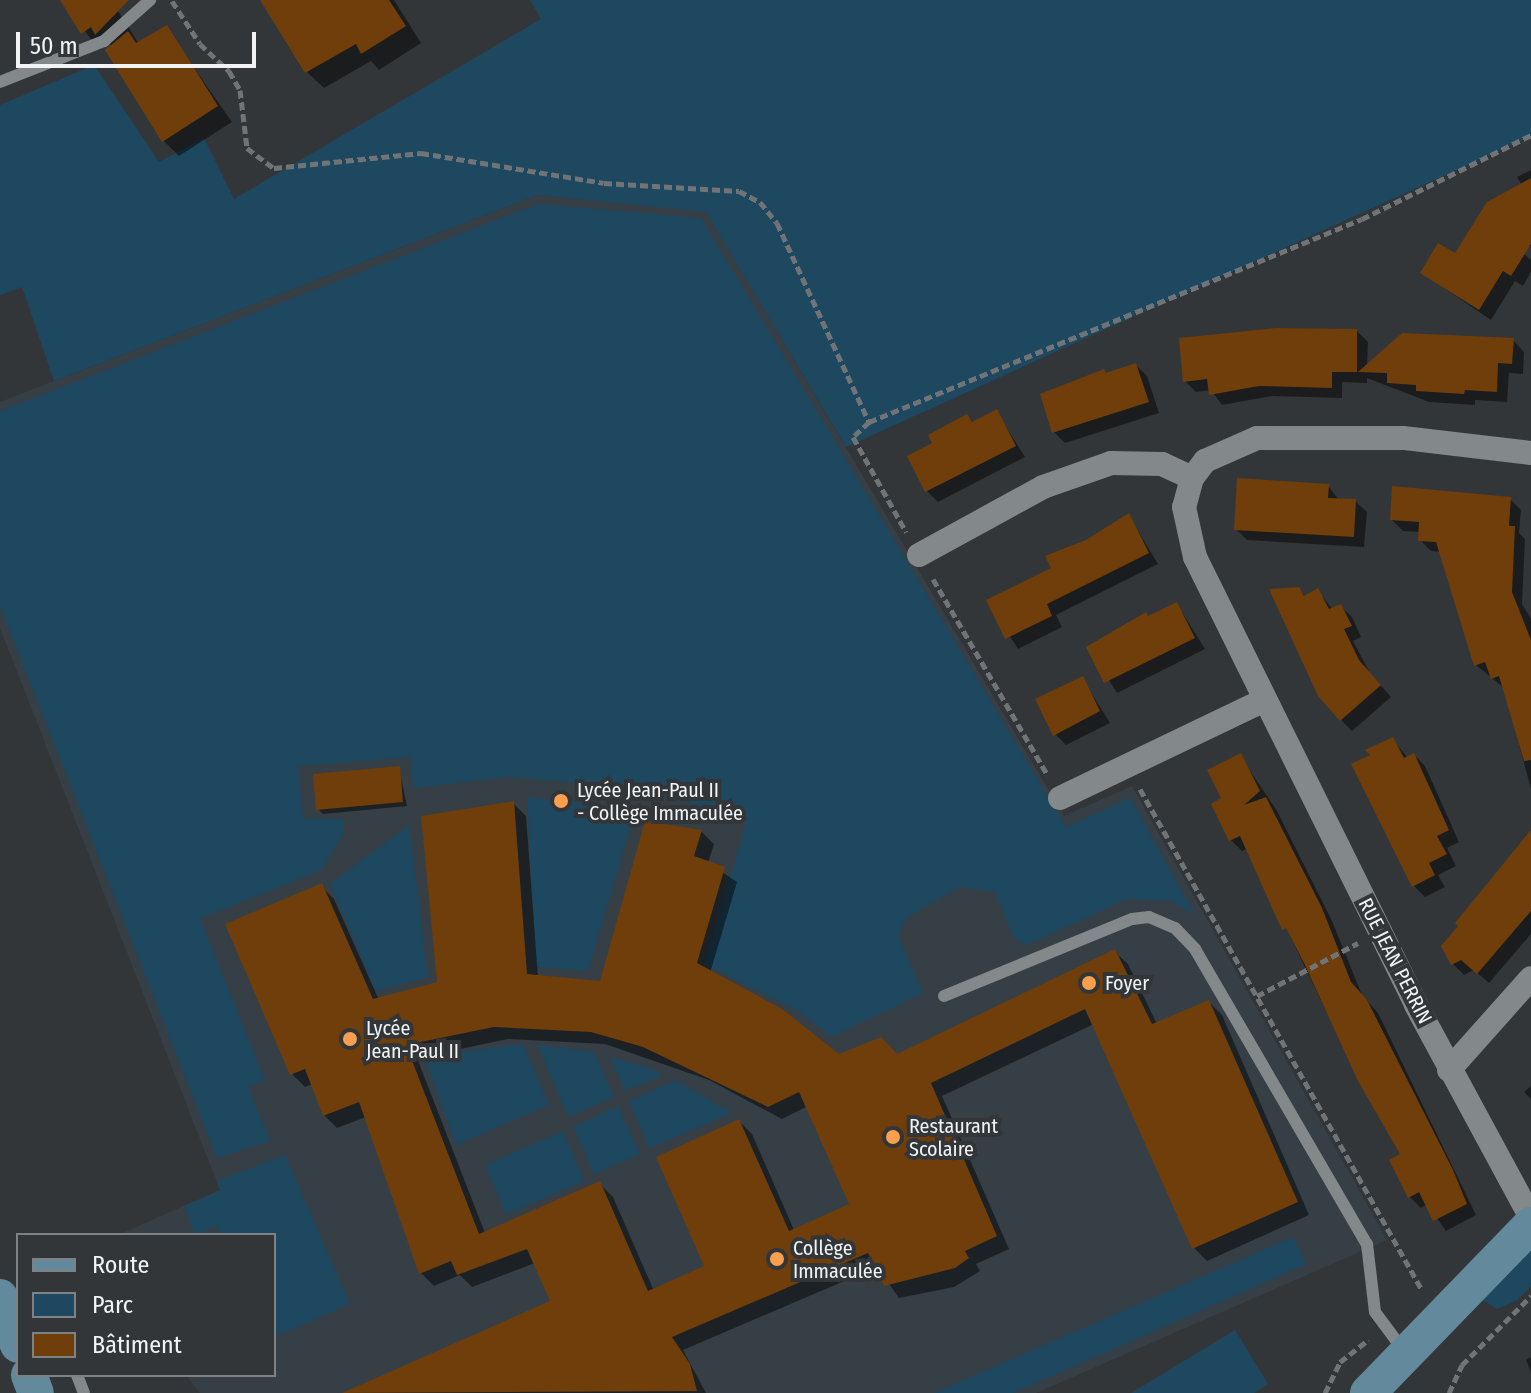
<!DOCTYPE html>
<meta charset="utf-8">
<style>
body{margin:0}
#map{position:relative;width:1531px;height:1393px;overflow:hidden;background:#333639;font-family:"Fira Sans Condensed",sans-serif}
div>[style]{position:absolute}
.built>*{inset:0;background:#363f46}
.green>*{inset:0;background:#1e4860}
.shadow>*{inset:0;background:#0007}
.building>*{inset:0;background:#6f3e0a}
.path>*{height:5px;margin-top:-2.5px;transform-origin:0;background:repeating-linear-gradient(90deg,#717476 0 8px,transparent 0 12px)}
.lane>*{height:12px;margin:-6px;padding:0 6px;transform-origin:6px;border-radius:6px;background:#83888b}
.street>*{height:24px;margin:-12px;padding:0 12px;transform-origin:12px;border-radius:12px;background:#83888b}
.secondary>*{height:36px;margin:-18px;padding:0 18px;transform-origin:18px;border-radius:18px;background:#62899c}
.dots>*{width:22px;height:22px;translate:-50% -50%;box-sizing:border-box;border:4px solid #333639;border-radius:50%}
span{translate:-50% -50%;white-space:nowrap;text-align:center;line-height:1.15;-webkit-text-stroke:8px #333639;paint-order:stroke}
.poi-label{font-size:20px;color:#f1f3f5}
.left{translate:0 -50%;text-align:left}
.street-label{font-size:20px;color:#f1f3f5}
.legend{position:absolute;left:16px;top:1233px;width:260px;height:144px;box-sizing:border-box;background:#333639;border:2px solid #7f8284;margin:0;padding:10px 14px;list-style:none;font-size:24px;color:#f1f3f5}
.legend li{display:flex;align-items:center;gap:16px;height:40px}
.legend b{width:40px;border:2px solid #7f8284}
.scale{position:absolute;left:16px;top:32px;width:240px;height:36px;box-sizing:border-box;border:4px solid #f1f3f5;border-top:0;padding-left:10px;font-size:24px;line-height:28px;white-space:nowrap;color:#f1f3f5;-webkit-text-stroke:6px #333639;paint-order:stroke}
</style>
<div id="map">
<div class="built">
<div style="clip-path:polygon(537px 195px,706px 211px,1064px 816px,1132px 786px,1387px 1240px,1036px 1393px,200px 1393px,186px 1375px,274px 1375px,274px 1235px,118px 1235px,220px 1190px,0 628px,0 402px)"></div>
</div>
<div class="green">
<div style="clip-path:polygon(530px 0,1531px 0,1531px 136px,846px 447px,706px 212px,537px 195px,54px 381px,22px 287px,0 295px,0 105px,94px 65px,159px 162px,204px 138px,234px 199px,541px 19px)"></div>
<div style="clip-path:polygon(538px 204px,701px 218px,1066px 827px,1130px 798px,1195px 915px,1171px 901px,1127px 899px,1027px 945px,1014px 938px,995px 892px,959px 887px,906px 918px,898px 935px,923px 993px,831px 1037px,800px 1012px,704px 964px,747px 820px,641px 789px,510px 777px,413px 788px,411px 757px,298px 766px,303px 818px,344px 819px,344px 833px,321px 870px,200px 919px,265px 1080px,248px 1087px,270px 1141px,217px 1158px,0 606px,0 411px)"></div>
<div style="clip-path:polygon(527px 797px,636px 808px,588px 971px,536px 967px)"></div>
<div style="clip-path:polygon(409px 825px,428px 977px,376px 991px,330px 884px)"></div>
<div style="clip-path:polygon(523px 1044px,549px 1105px,456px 1145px,424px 1056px)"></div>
<div style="clip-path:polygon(538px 1045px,594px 1052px,614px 1097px,568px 1117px)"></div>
<div style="clip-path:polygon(610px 1057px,649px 1068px,663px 1075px,625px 1091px)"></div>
<div style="clip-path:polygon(675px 1080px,732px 1113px,649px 1148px,629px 1101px)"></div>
<div style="clip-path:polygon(618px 1106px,640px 1154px,594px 1174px,573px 1127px)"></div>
<div style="clip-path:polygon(563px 1131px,584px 1181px,506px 1214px,485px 1165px)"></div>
<div style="clip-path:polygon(285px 1155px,350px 1304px,279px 1335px,274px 1334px,274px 1235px,221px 1235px,216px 1226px,195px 1235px,184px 1206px,220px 1191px,217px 1181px)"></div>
<div style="clip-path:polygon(1293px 1237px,1306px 1264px,1013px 1393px,934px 1393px)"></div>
<div style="clip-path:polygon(1531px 1247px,1531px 1286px,1517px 1300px,1497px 1309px,1475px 1295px)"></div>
<div style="clip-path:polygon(1235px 1330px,1268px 1384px,1254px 1393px,1131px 1393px)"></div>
</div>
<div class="shadow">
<div style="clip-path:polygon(62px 0,111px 0,139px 44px,166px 28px,232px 122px,179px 156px,164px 141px,108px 51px,113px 46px,109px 43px,99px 50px)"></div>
<div style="clip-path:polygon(263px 0,394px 0,421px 43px,379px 70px,371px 61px,324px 88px,307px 72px)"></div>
<div style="clip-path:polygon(1531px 170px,1531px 246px,1521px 251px,1531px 260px,1531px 272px,1523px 286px,1515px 281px,1491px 320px,1422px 273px,1456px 256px,1522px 185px,1517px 177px)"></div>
<div style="clip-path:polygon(1357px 331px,1368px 342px,1367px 367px,1513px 340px,1524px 352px,1523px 374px,1509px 373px,1507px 402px,1475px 400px,1475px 405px,1429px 402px,1367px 378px,1367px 383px,1342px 382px,1342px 398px,1272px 396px,1222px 405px,1211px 390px,1196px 392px,1185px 381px)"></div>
<div style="clip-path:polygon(1136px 365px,1147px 376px,1159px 413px,1065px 443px,1054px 432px,1107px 374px)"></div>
<div style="clip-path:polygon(996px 411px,1025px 457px,938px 502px,927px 491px,935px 444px,967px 417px,974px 423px)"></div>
<div style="clip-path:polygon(1328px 486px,1339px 500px,1355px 501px,1367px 512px,1364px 547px,1247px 540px,1236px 529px)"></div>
<div style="clip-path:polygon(1510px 499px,1521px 510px,1519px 533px,1525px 539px,1522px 604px,1531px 619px,1531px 789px,1504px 688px,1476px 665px,1442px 552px,1431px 551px,1420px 540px,1421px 532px,1403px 531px,1392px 520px)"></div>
<div style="clip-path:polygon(1129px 516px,1158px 564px,1056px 615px,1062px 627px,1018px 649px,988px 601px,1053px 568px)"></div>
<div style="clip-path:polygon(1298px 589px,1306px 597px,1318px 591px,1333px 610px,1340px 606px,1352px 617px,1361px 637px,1353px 641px,1370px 673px,1391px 697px,1352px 731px,1341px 720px)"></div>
<div style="clip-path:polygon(1177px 604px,1205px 649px,1117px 693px,1089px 648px)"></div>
<div style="clip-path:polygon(1082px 678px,1110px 723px,1066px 745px,1055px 734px)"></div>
<div style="clip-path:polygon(1392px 739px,1408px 758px,1414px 755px,1425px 766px,1459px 842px,1447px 848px,1456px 866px,1438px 875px,1445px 887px,1425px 897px,1414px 886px,1373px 755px)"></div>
<div style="clip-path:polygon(1240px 756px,1277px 811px,1332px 921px,1362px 995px,1378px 1013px,1476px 1215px,1446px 1231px,1427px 1204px,1421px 1208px,1410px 1197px,1403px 1155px,1359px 1080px,1248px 848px,1242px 851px,1231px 840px,1213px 805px,1224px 799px)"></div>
<div style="clip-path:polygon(399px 768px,407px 806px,323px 814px,318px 809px)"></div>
<div style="clip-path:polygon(evenodd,513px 803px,526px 816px,538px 977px,602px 983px,701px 831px,714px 844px,708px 863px,737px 882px,710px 973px,839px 1057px,897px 1056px,1115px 952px,1128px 964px,1157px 1024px,1209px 1002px,1222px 1015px,1309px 1215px,1207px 1261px,1194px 1248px,1094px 1024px,942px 1096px,1009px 1249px,976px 1264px,980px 1271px,954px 1287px,899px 1298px,877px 1267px,683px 1350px,706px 1393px,347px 1393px,553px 1302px,535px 1263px,472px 1287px,460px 1275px,434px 1286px,421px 1273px,366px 1117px,337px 1128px,324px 1115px,313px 1084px,305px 1087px,292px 1074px,321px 886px,334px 899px,379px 1000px,439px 983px,513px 803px,508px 1039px,605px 1044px,709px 1080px,782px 1119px,808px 1106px,851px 1205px,794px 1230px,752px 1134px,739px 1121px,707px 1267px,654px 1291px,613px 1197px,600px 1184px,485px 1233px,417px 1058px,508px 1039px)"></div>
<div style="clip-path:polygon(1531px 859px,1531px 934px,1489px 983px,1474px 970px,1464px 975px,1453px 964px)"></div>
<div style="clip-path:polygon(1531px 1086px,1531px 1099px,1524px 1092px)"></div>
<div style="clip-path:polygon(1531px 1357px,1531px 1372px,1526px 1360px)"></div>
</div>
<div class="building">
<div style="clip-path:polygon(60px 0,129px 0,95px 35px,91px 27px,81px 34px)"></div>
<div style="clip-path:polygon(260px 0,389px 0,406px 26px,361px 54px,356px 44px,305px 73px)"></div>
<div style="clip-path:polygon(167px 25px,218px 106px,162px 142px,105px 50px,128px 31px,136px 43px)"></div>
<div style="clip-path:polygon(1531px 178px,1531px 244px,1511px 276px,1503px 271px,1479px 310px,1420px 273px,1438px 243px,1455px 253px,1487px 202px)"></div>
<div style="clip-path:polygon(1276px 328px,1357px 329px,1357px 372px,1332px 372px,1332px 388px,1259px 386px,1209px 395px,1207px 379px,1183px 382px,1179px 338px)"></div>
<div style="clip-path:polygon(1402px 333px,1514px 338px,1512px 364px,1498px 363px,1497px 392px,1465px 390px,1464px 394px,1416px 391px,1416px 385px,1387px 383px,1387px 373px,1358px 372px)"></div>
<div style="clip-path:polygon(1136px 363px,1149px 402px,1052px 433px,1040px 394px,1104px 369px,1106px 373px)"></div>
<div style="clip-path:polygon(997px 409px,1016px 446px,925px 492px,907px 456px,932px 443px,928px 435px,967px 414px,972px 422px)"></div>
<div style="clip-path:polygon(1237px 478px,1329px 484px,1328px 498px,1356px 499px,1354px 537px,1234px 530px)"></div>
<div style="clip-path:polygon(1392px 486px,1511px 497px,1509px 526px,1515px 526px,1512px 592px,1531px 640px,1531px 760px,1524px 761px,1499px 676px,1491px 679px,1485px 662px,1474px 666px,1436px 542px,1418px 541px,1419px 522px,1390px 520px)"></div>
<div style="clip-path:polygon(1129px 513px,1149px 553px,1047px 604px,1052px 616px,1005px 639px,986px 600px,1051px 568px,1045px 556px,1086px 540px)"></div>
<div style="clip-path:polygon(1299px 587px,1304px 596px,1318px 588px,1329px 609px,1341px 604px,1352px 626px,1344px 629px,1359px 660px,1381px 685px,1340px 721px,1318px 696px,1269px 589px)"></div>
<div style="clip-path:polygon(1177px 602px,1195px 638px,1104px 683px,1086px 647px,1146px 612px,1148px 616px)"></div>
<div style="clip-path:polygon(1083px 676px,1100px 711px,1053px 736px,1035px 699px)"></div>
<div style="clip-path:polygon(1393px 737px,1404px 758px,1414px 753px,1449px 830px,1437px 836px,1447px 854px,1429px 863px,1435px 875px,1412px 887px,1351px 764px,1370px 755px,1365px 750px)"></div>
<div style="clip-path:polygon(1241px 753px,1260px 791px,1244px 805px,1266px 797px,1322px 908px,1351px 982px,1367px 1000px,1453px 1170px,1467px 1204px,1433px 1221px,1419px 1192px,1408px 1198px,1389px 1160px,1400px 1154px,1358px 1081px,1304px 963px,1286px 928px,1282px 930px,1240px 836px,1229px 841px,1211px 804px,1221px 798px,1207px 770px)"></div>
<div style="clip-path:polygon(400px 766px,403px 802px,316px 810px,313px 774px)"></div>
<div style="clip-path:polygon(evenodd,514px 801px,527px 974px,600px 981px,645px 821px,702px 830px,694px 856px,725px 867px,697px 963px,782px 1009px,839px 1054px,881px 1037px,897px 1054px,1115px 949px,1152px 1024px,1209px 1000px,1298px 1202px,1192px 1249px,1085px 1009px,931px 1083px,997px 1236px,965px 1251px,969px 1258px,955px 1268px,884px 1286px,868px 1253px,672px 1337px,690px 1364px,697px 1391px,342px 1393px,550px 1301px,527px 1249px,457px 1275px,451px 1261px,419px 1274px,359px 1102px,323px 1116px,305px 1069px,290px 1075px,225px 924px,322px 883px,373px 999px,437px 982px,421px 816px,514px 801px,494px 1027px,591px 1032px,643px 1047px,768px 1107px,799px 1092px,849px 1204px,789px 1231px,739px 1119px,656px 1157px,704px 1266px,648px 1291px,600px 1181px,479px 1234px,406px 1045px,494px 1027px)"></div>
<div style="clip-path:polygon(1531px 830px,1531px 911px,1477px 974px,1461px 960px,1451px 965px,1441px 946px,1458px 926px,1455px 923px)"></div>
</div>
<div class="path">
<div style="left:172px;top:1px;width:51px;rotate:56.9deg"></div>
<div style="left:200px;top:44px;width:40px;rotate:43deg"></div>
<div style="left:229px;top:71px;width:22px;rotate:60deg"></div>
<div style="left:240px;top:90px;width:58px;rotate:83.1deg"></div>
<div style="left:247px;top:148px;width:34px;rotate:37deg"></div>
<div style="left:274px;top:168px;width:148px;rotate:-5.8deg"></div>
<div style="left:421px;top:153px;width:185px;rotate:9.3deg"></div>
<div style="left:604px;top:183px;width:135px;rotate:3.4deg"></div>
<div style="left:739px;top:191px;width:24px;rotate:28deg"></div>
<div style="left:760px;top:202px;width:27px;rotate:51deg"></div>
<div style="left:777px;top:223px;width:219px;rotate:65.2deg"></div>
<div style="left:869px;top:422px;width:533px;rotate:-22.38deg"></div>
<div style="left:1362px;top:219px;width:189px;rotate:-26.4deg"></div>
<div style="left:869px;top:422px;width:22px;rotate:137deg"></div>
<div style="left:853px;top:437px;width:109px;rotate:60.8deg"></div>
<div style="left:933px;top:579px;width:226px;rotate:59.7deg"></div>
<div style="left:1140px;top:789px;width:575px;rotate:60.63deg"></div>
<div style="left:1257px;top:996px;width:114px;rotate:-27.7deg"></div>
<div style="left:1325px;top:1393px;width:34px;rotate:-64deg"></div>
<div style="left:1340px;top:1362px;width:36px;rotate:-38deg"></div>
<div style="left:1449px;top:1393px;width:31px;rotate:-65deg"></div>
<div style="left:1462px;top:1365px;width:98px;rotate:-45deg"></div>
</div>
<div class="lane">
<div style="left:0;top:82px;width:112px;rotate:-21.5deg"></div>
<div style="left:104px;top:41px;width:62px;rotate:-41.7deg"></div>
<div style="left:944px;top:996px;width:203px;rotate:-22.3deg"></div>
<div style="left:1132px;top:919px;width:17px;rotate:-7deg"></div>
<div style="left:1149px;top:917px;width:28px;rotate:23deg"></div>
<div style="left:1175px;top:928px;width:29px;rotate:46deg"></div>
<div style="left:1195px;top:949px;width:341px;rotate:59.8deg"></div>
<div style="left:1367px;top:1244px;width:68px;rotate:83.3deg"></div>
<div style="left:1375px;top:1312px;width:49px;rotate:53.4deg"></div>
<div style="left:77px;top:1375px;width:19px;rotate:69deg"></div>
</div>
<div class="street">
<div style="left:1531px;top:453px;width:129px;rotate:-173.3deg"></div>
<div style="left:1403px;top:438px;width:146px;rotate:180deg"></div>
<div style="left:1257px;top:438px;width:57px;rotate:156.1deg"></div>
<div style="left:1205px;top:461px;width:21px;rotate:127deg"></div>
<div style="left:1192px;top:478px;width:30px;rotate:105deg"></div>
<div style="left:1184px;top:507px;width:51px;rotate:77.6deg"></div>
<div style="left:1195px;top:557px;width:500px;rotate:63.7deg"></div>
<div style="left:1416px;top:1005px;width:242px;rotate:61.6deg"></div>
<div style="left:919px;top:555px;width:141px;rotate:-28.7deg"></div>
<div style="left:1043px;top:487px;width:72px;rotate:-19.4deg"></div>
<div style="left:1111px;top:463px;width:51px;rotate:1.1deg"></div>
<div style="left:1162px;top:464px;width:33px;rotate:25deg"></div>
<div style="left:1060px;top:798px;width:227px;rotate:-25.6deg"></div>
<div style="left:1449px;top:1070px;width:123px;rotate:-48.3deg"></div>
</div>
<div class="secondary">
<div style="left:0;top:1297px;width:51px;rotate:69.4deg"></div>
<div style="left:29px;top:1375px;width:19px;rotate:69deg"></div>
<div style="left:1368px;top:1393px;width:234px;rotate:-45.9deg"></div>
</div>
<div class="dots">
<div style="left:561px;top:801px;background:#fa9f4e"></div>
<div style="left:1089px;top:983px;background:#fa9f4e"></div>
<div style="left:350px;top:1039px;background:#fa9f4e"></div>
<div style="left:893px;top:1137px;background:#fa9f4e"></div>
<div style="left:777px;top:1259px;background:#fa9f4e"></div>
</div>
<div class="poi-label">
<span class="left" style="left:577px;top:802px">Lycée Jean-Paul II<br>- Collège Immaculée</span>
<span class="left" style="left:1105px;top:983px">Foyer</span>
<span class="left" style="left:366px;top:1040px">Lycée<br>Jean-Paul II</span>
<span class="left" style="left:909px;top:1138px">Restaurant<br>Scolaire</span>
<span class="left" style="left:793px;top:1260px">Collège<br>Immaculée</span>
</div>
<div class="street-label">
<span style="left:1395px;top:961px;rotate:63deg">RUE JEAN PERRIN</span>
</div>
<ul class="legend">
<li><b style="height:10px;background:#62899c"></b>Route</li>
<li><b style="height:22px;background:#1e4860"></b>Parc</li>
<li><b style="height:22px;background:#6f3e0a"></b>Bâtiment</li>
</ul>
<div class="scale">50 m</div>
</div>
